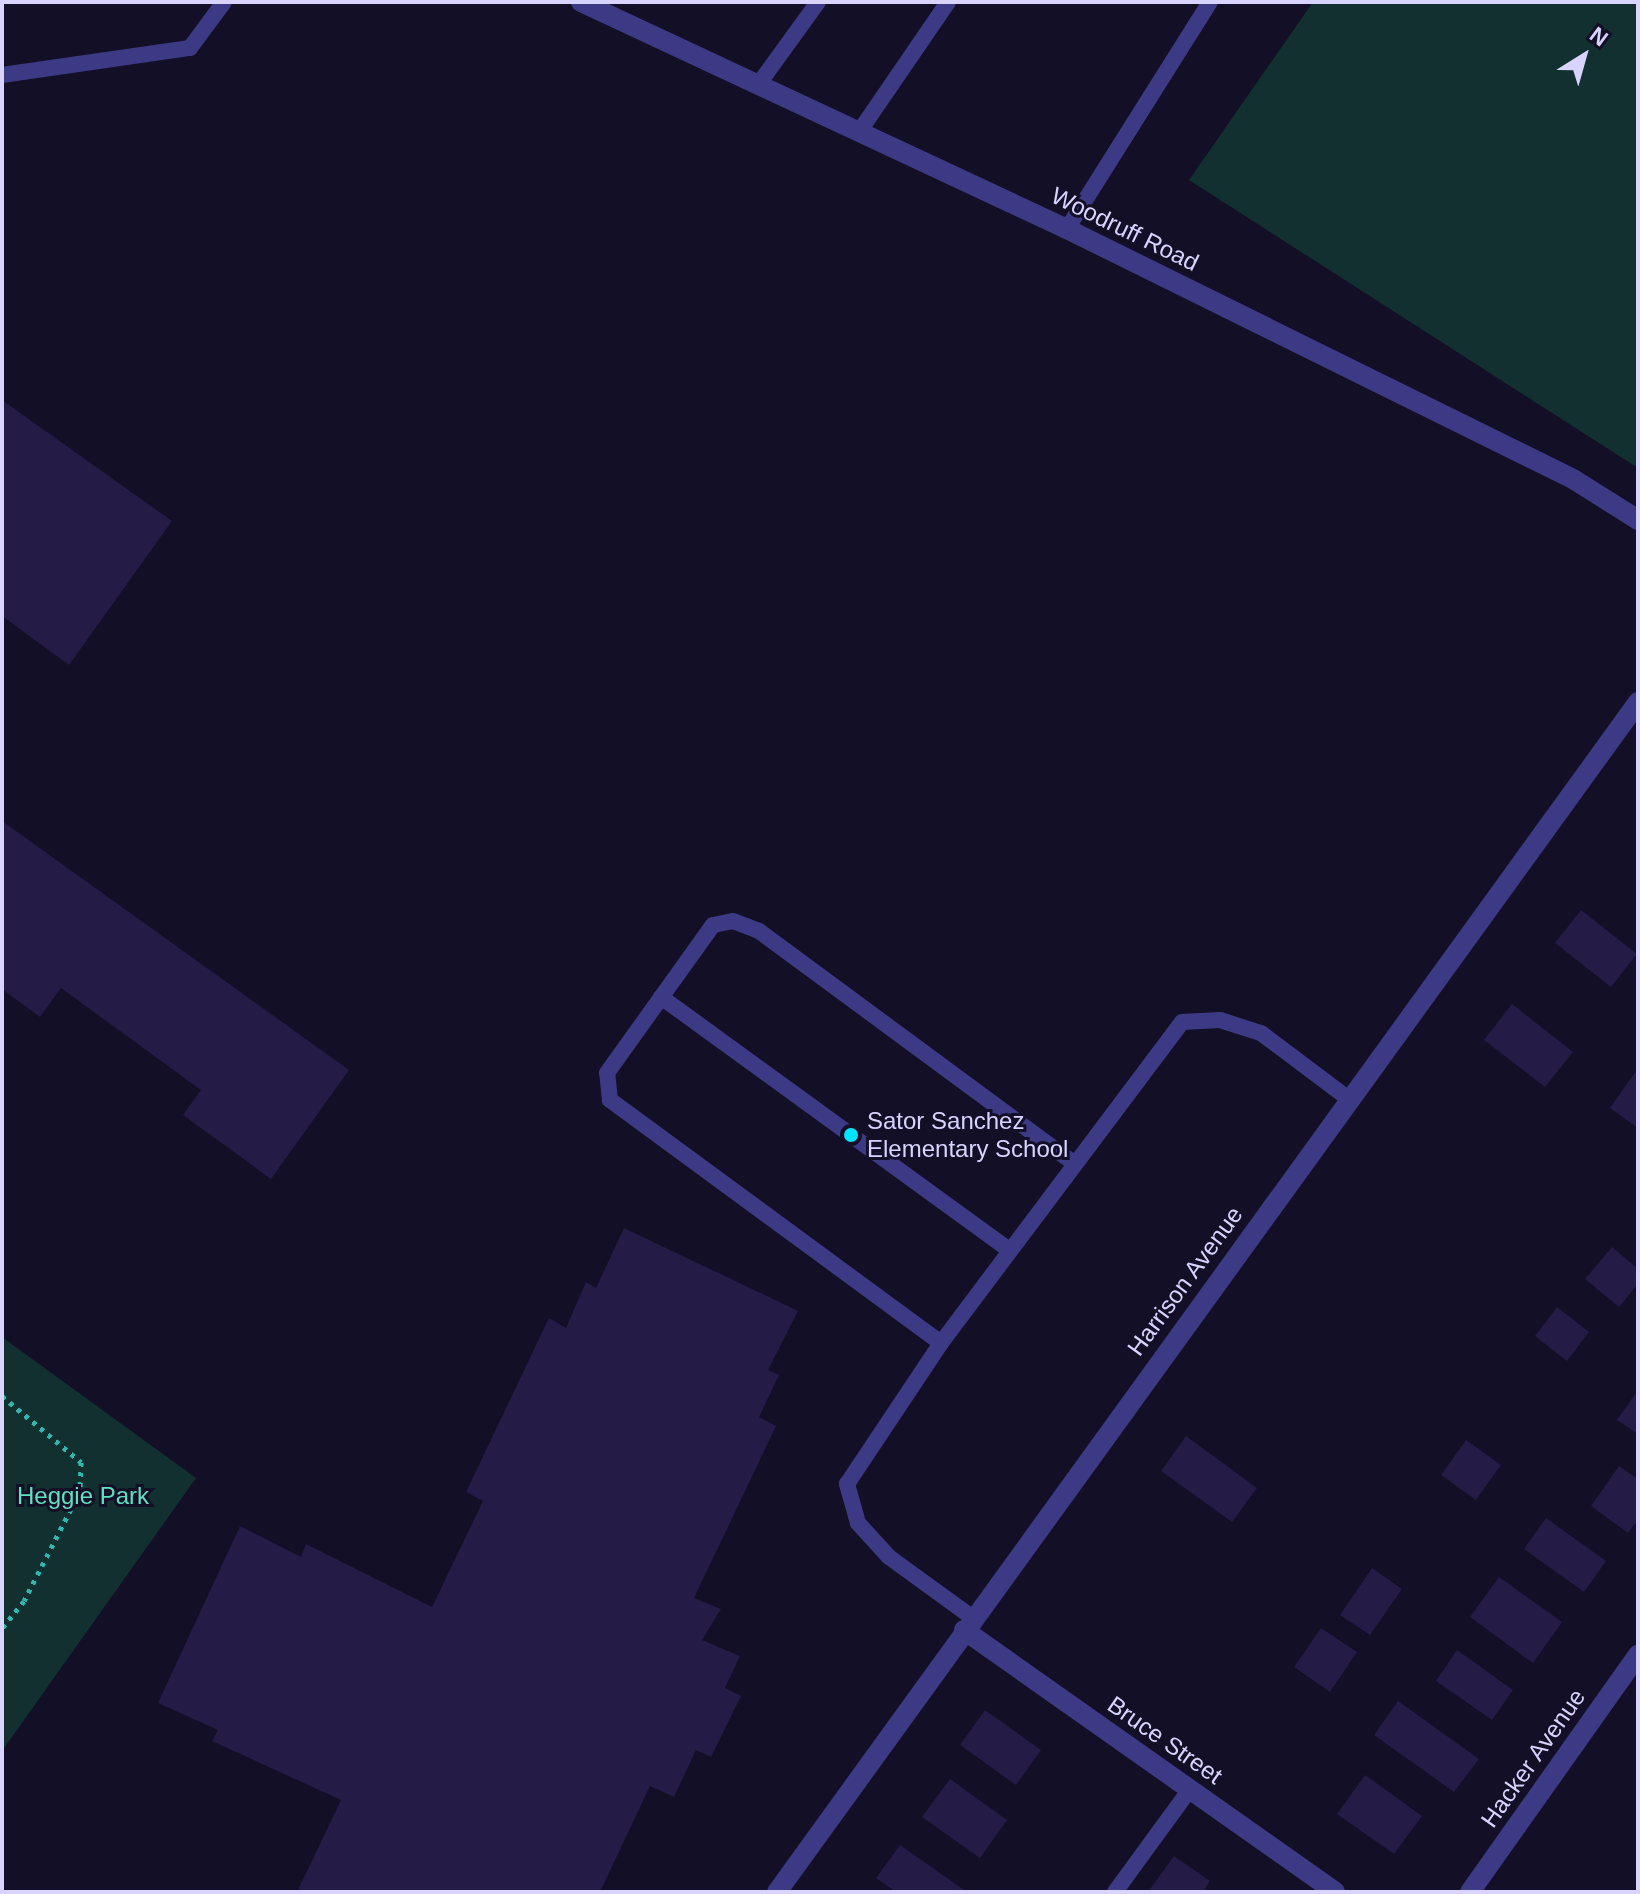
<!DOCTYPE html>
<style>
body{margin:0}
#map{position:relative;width:1640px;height:1894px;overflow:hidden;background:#130f26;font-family:Helvetica,sans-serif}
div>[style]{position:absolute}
.green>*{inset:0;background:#12302f}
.building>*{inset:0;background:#241b47}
.path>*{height:5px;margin-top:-2.5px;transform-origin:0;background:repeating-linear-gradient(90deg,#2fb8b0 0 4px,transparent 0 10px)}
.lane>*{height:16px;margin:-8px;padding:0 8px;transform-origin:8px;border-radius:8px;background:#3d3a85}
.street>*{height:20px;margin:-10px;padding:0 10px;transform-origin:10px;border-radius:10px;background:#3d3a85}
.dots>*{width:22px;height:22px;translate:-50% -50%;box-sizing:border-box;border:4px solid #130f26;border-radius:50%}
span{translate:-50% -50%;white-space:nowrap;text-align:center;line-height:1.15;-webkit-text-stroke:6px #130f26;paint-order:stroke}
.street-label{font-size:24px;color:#d9d4ff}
.poi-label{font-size:24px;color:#d9d4ff}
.left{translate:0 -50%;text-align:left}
.park-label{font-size:24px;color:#5fe0c0}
.frame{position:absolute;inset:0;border:4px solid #d9d4ff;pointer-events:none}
.north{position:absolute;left:1544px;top:16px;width:80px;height:80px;-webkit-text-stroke:6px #130f26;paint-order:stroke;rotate:37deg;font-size:22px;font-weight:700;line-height:32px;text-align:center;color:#d9d4ff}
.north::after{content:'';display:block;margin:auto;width:28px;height:36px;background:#d9d4ff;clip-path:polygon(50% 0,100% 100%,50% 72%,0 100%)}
</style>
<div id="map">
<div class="green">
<div style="clip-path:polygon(1313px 2px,1638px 2px,1638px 468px,1189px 180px)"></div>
<div style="clip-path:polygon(2px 1337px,196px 1478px,2px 1751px)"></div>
</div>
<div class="building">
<div style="clip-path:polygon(2px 400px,172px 521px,69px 665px,2px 616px)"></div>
<div style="clip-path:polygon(2px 821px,349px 1070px,271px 1179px,183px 1115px,201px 1090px,61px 988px,40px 1017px,2px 989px)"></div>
<div style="clip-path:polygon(1581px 910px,1637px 954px,1611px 987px,1555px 943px)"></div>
<div style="clip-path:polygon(1512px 1004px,1573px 1052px,1545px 1087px,1484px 1040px)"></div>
<div style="clip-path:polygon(1638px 1068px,1638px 1128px,1610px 1108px)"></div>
<div style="clip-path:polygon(624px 1228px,798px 1311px,768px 1370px,779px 1375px,759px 1417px,776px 1426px,694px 1598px,721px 1609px,702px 1640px,740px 1656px,725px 1688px,741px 1696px,711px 1757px,696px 1750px,674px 1797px,650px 1786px,600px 1892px,297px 1892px,341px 1800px,212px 1741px,218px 1730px,158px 1703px,240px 1526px,301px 1557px,306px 1544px,432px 1607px,483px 1501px,466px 1492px,549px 1318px,566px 1328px,586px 1282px,596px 1288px)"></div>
<div style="clip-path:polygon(1612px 1247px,1638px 1269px,1638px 1284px,1619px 1307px,1585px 1279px)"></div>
<div style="clip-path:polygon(1557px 1307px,1589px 1332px,1567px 1361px,1535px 1336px)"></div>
<div style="clip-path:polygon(1638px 1390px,1638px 1434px,1617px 1420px)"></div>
<div style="clip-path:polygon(1186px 1436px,1257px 1488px,1232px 1522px,1161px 1471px)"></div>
<div style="clip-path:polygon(1466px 1440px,1501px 1465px,1476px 1500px,1441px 1475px)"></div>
<div style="clip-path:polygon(1619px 1466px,1638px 1479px,1638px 1520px,1628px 1533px,1591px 1506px)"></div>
<div style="clip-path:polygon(1546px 1518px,1606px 1561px,1584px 1592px,1524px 1549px)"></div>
<div style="clip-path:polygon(1372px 1568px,1402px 1589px,1370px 1635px,1340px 1615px)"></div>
<div style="clip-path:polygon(1499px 1577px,1562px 1622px,1533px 1663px,1470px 1617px)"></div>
<div style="clip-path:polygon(1321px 1628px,1357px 1652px,1330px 1692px,1294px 1667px)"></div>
<div style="clip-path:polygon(1457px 1650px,1513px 1690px,1492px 1720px,1436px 1681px)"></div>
<div style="clip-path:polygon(1398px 1701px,1479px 1759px,1454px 1792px,1374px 1735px)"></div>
<div style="clip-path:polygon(985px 1710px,1041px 1750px,1016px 1785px,960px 1745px)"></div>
<div style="clip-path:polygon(1365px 1775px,1422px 1816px,1394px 1854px,1337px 1814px)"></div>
<div style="clip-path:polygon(950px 1779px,1007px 1820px,980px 1858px,922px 1817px)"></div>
<div style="clip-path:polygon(900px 1845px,967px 1892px,896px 1892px,876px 1878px)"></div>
<div style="clip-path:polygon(1174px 1856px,1210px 1881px,1203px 1892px,1148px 1892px)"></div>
</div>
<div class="path">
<div style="left:2px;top:1396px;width:103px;rotate:39.9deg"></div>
<div style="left:81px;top:1462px;width:29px;rotate:92deg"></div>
<div style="left:80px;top:1491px;width:123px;rotate:117deg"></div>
<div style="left:24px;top:1601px;width:35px;rotate:129deg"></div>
</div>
<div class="lane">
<div style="left:2px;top:75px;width:190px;rotate:-8.2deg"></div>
<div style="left:190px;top:48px;width:57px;rotate:-53.5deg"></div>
<div style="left:758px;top:85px;width:102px;rotate:-54.1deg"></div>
<div style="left:859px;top:132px;width:158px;rotate:-55.6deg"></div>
<div style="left:1067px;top:229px;width:268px;rotate:-57.8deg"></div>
<div style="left:661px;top:997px;width:430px;rotate:36deg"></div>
<div style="left:941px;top:1343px;width:411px;rotate:-143.7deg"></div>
<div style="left:610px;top:1100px;width:27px;rotate:-96deg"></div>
<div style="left:607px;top:1073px;width:182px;rotate:-54.4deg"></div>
<div style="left:713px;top:925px;width:20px;rotate:-11deg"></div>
<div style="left:733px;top:921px;width:28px;rotate:21deg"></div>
<div style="left:759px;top:931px;width:389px;rotate:36.4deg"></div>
<div style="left:973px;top:1618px;width:104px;rotate:-144deg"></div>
<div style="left:889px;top:1557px;width:46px;rotate:-132.4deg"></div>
<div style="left:858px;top:1523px;width:41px;rotate:-105.8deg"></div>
<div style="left:847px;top:1484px;width:169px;rotate:-56.3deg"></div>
<div style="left:941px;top:1343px;width:401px;rotate:-53.1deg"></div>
<div style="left:1182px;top:1022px;width:38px;rotate:-3deg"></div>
<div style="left:1220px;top:1020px;width:43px;rotate:17.6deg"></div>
<div style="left:1261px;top:1033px;width:110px;rotate:36.9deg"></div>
<div style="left:1115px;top:1892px;width:127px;rotate:-53.9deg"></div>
</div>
<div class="street">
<div style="left:581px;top:2px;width:536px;rotate:25.04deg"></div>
<div style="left:1067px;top:229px;width:564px;rotate:26.29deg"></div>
<div style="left:1573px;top:479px;width:77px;rotate:32.2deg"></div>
<div style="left:964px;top:1630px;width:454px;rotate:35.2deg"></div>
<div style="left:777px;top:1892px;width:1469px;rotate:-54.11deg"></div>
<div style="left:1470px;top:1892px;width:291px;rotate:-54.7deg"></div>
</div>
<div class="dots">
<div style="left:851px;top:1135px;background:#00e5ff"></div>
</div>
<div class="street-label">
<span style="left:1125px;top:229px;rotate:26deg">Woodruff Road</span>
<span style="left:1185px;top:1281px;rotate:-54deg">Harrison Avenue</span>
<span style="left:1165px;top:1740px;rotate:35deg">Bruce Street</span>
<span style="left:1533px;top:1758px;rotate:-55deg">Hacker Avenue</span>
</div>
<div class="poi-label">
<span class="left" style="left:867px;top:1135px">Sator Sanchez<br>Elementary School</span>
</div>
<div class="park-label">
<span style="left:83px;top:1496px">Heggie Park</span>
</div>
<div class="frame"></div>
<div class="north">N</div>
</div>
